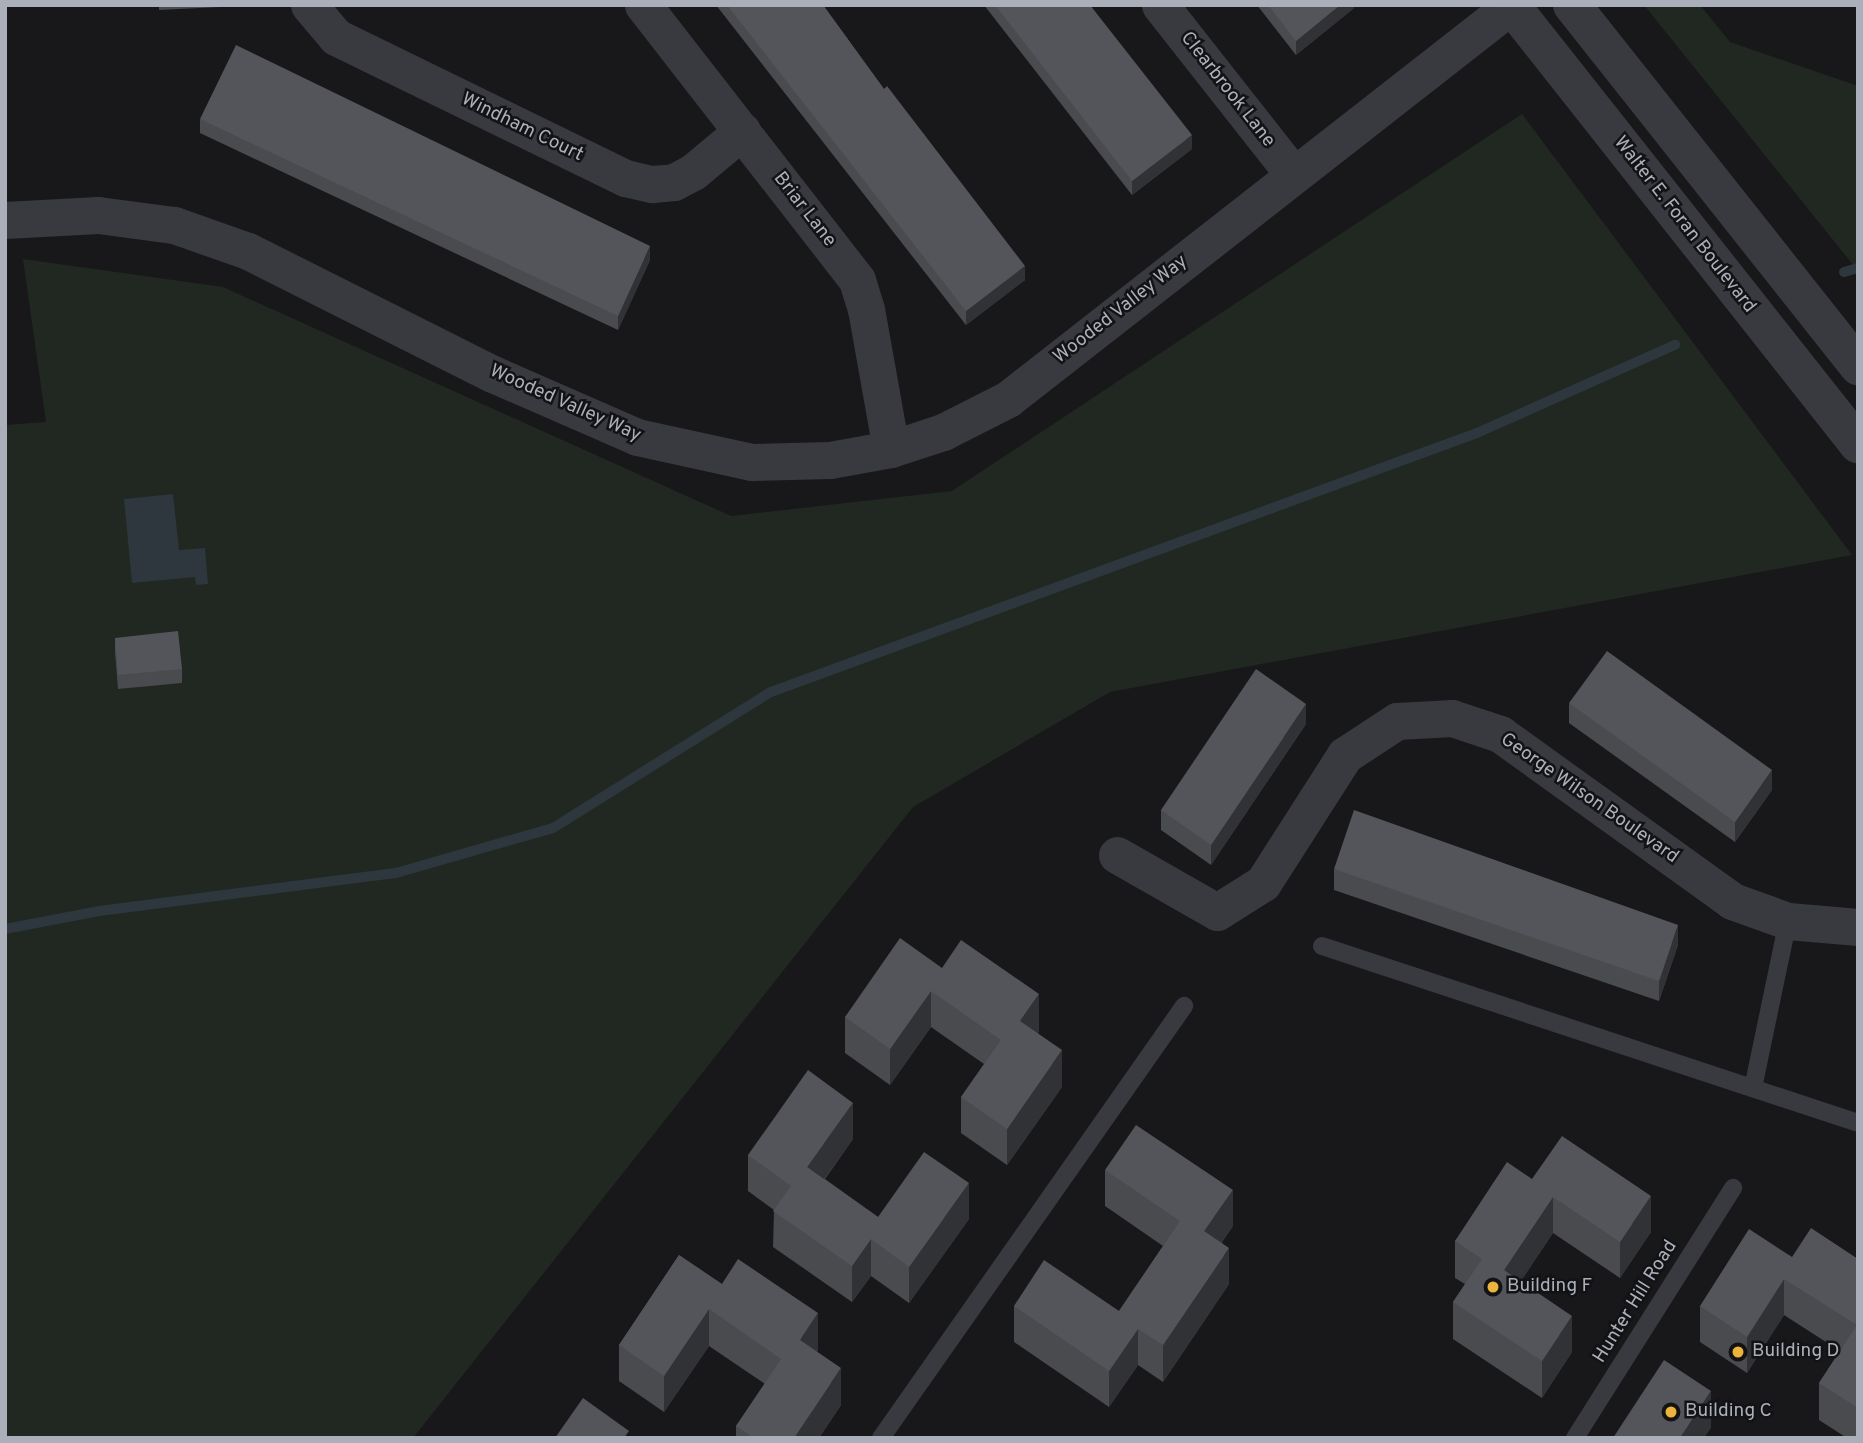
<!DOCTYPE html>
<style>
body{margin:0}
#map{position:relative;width:1863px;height:1443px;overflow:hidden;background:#18181a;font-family:Overpass,sans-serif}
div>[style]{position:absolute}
.green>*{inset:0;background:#202821}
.water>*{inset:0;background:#2e363e}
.stream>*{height:10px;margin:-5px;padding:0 5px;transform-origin:5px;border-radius:5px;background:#2e363e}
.service>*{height:18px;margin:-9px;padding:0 9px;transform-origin:9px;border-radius:9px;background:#393a3f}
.minor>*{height:37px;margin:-18.5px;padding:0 18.5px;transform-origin:18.5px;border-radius:18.5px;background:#393a3f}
.tertiary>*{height:38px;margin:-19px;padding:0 19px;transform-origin:19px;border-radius:19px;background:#393a3f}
.wall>*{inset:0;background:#494b4f}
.shaded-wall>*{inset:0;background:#313235}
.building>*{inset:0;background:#54555a}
.dots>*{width:19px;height:19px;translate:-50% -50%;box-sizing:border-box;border:4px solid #131315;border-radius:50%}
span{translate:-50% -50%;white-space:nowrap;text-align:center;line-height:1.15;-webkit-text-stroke:5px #131315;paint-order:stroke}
.street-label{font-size:19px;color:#aaafb9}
.poi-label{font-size:19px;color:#aaafb9}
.left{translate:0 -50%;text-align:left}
.frame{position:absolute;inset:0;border:7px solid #aaafb9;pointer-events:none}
</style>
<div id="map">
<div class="green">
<div style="clip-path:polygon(1644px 5px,1700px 5px,1730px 42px,1858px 86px,1858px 271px)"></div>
<div style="clip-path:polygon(1522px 114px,1852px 555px,1110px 692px,913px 807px,413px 1438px,5px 1438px,5px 425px,46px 422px,23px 259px,223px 287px,731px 516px,952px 491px)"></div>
</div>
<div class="water">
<div style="clip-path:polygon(173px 494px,179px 550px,205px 548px,208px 584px,196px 585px,195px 577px,132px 583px,124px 499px)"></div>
</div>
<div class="stream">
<div style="left:1844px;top:272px;width:15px;rotate:-16deg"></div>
<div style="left:5px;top:929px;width:96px;rotate:-10.8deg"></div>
<div style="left:99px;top:911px;width:299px;rotate:-7.3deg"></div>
<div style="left:396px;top:873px;width:163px;rotate:-16deg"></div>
<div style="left:553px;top:828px;width:257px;rotate:-32deg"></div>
<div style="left:771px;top:692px;width:752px;rotate:-20.15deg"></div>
<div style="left:1477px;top:433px;width:217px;rotate:-24deg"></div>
</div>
<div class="service">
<div style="left:1322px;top:946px;width:564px;rotate:18.27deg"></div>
<div style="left:1753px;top:1088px;width:171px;rotate:-78.2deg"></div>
<div style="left:881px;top:1438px;width:528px;rotate:-54.95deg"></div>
<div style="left:1575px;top:1438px;width:296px;rotate:-57.7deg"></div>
</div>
<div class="minor">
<div style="left:309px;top:5px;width:42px;rotate:49.8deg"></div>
<div style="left:336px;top:37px;width:322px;rotate:26deg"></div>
<div style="left:625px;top:178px;width:28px;rotate:13deg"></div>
<div style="left:652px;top:184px;width:22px;rotate:-5deg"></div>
<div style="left:674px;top:182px;width:21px;rotate:-28deg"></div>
<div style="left:693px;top:172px;width:64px;rotate:-39.9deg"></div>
<div style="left:643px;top:5px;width:348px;rotate:52.1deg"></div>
<div style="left:857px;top:280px;width:30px;rotate:73deg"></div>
<div style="left:866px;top:309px;width:142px;rotate:79.9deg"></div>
<div style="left:1160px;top:5px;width:215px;rotate:51.8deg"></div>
<div style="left:5px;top:220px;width:93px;rotate:-3.1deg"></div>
<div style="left:98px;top:215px;width:77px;rotate:7.5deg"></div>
<div style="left:174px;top:225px;width:78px;rotate:19.4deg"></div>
<div style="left:248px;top:251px;width:274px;rotate:26.7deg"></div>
<div style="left:493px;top:374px;width:157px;rotate:23.6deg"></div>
<div style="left:637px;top:437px;width:118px;rotate:12.3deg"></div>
<div style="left:752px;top:462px;width:78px;rotate:-1.5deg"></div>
<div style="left:830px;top:460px;width:62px;rotate:-10.2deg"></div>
<div style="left:891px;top:449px;width:55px;rotate:-18.1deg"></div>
<div style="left:943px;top:432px;width:73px;rotate:-26.9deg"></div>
<div style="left:1008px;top:399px;width:640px;rotate:-38.02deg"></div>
<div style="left:1117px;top:855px;width:115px;rotate:29.7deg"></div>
<div style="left:1217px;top:912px;width:54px;rotate:-32.2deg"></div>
<div style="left:1263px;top:883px;width:152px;rotate:-57.4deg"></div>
<div style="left:1345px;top:755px;width:62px;rotate:-33.2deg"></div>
<div style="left:1397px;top:721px;width:55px;rotate:-3.1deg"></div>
<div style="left:1452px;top:718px;width:51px;rotate:18.4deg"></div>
<div style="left:1500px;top:734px;width:286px;rotate:35.7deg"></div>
<div style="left:1732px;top:901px;width:59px;rotate:19.7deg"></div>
<div style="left:1788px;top:921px;width:70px;rotate:4.9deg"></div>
</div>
<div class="tertiary">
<div style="left:1511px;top:5px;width:560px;rotate:51.68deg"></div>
<div style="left:1572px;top:5px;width:461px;rotate:51.6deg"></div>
</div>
<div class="wall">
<div style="clip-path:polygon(159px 5px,240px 5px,240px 6px,159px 10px)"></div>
<div style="clip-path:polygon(716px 5px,823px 5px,884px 89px,1025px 280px,966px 325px)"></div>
<div style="clip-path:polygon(984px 5px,1090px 5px,1192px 149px,1132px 195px)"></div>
<div style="clip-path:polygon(1257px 5px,1354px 5px,1354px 8px,1296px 55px)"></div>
<div style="clip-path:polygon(200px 119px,650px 260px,618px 330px,200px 133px)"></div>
<div style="clip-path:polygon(115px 638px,182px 669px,182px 683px,118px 689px,115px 652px)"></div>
<div style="clip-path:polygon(1569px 703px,1772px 790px,1735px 842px,1569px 723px)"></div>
<div style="clip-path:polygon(1306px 724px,1211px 865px,1161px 830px,1161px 810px)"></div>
<div style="clip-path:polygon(1334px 869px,1678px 945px,1659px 1001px,1334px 890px)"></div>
<div style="clip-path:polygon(942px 968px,1039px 1031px,1038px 1033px,1062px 1087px,1007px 1165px,961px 1133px,961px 1097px,984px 1064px,931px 1027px,890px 1085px,845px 1053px,845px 1017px)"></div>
<div style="clip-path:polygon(853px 1139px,825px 1179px,878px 1217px,969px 1219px,909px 1303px,871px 1276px,852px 1302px,773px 1247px,774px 1210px,748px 1191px,748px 1155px)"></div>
<div style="clip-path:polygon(1105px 1170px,1233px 1226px,1222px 1242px,1229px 1284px,1163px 1382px,1138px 1365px,1109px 1407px,1014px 1342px,1014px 1306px,1119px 1311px,1163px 1246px,1105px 1206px)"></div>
<div style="clip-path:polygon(1532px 1179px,1651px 1232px,1620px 1278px,1553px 1233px,1520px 1282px,1572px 1352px,1542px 1398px,1453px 1339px,1453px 1302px,1465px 1284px,1455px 1278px,1455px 1241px)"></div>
<div style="clip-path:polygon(679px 1255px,818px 1350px,817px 1352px,841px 1405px,819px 1438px,736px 1438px,736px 1426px,765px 1384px,709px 1346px,664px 1412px,619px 1381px,619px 1345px)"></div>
<div style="clip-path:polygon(1792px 1257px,1858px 1259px,1858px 1438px,1847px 1438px,1819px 1420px,1819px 1383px,1840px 1351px,1784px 1315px,1747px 1373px,1700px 1342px,1700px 1306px)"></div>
</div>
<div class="shaded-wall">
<div style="clip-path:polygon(1340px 5px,1354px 5px,1354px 8px,1296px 55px,1296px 41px)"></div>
<div style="clip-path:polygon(1192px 135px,1192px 149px,1132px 195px,1132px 181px)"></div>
<div style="clip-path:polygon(650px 246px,650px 260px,618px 330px,618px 316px)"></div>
<div style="clip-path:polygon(1025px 266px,1025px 280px,966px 325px,966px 311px)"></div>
<div style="clip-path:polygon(1306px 704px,1306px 724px,1211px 865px,1211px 845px)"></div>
<div style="clip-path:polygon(1772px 770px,1772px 790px,1735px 842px,1735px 822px)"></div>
<div style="clip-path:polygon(1678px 925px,1678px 945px,1659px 1001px,1659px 981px)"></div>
<div style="clip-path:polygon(931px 991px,931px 1027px,890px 1085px,890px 1049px)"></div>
<div style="clip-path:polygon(1039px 994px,1039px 1031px,1020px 1057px,1020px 1021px)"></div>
<div style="clip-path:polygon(1062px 1050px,1062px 1087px,1007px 1165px,1007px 1129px)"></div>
<div style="clip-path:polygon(853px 1103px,853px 1139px,807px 1203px,807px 1167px)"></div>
<div style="clip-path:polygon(969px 1183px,969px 1219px,909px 1303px,909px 1267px)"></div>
<div style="clip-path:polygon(1233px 1190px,1233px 1226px,1204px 1267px,1204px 1231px)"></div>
<div style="clip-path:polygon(1651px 1196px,1651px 1232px,1620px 1278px,1620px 1242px)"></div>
<div style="clip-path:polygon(1553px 1197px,1553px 1233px,1504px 1307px,1504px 1270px)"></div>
<div style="clip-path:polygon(871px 1239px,871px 1276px,852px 1302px,852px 1266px)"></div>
<div style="clip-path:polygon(1229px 1248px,1229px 1284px,1163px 1382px,1163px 1345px)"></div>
<div style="clip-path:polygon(1784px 1279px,1784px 1315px,1747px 1373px,1747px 1337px)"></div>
<div style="clip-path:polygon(709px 1309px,709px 1346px,664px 1412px,664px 1376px)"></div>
<div style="clip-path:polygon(818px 1313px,818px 1350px,800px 1376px,800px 1340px)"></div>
<div style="clip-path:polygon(1572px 1316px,1572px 1352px,1542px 1398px,1542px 1361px)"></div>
<div style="clip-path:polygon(1138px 1329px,1138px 1365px,1109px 1407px,1109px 1371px)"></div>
<div style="clip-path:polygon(841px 1368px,841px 1405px,819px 1438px,794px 1438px)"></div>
<div style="clip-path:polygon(1711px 1391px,1711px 1428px,1704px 1438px,1680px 1438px)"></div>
</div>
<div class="building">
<div style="clip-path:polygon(727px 5px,823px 5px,884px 89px,887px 86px,1025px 266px,966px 311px)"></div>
<div style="clip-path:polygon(995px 5px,1090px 5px,1192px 135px,1132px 181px)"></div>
<div style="clip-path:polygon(1268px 5px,1340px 5px,1296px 41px)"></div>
<div style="clip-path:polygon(236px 45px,650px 246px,618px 316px,200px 119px)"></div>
<div style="clip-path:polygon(178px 631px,182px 669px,118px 675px,115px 638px)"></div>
<div style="clip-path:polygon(1607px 651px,1772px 770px,1735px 822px,1569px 703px)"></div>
<div style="clip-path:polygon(1256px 669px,1306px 704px,1211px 845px,1161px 810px)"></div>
<div style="clip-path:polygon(1354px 810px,1678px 925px,1659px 981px,1334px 869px)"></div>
<div style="clip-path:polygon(900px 938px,942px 968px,961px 940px,1039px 994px,1020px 1021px,1062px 1050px,1007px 1129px,961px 1097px,1001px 1040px,931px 991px,890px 1049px,845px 1017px)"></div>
<div style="clip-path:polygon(808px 1070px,853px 1103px,807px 1167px,878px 1217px,924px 1152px,969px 1183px,909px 1267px,871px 1239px,852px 1266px,773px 1211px,791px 1186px,748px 1155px)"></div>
<div style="clip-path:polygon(1136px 1125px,1233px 1190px,1204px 1231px,1229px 1248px,1163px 1345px,1138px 1329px,1109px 1371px,1014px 1306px,1044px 1260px,1119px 1311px,1180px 1221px,1105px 1170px)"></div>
<div style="clip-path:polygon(1562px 1136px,1651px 1196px,1620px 1242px,1553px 1197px,1504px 1270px,1572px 1316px,1542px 1361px,1453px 1302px,1482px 1259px,1455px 1241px,1507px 1162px,1532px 1179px)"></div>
<div style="clip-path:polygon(1811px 1228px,1858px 1259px,1858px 1408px,1819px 1383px,1857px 1325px,1784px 1279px,1747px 1337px,1700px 1306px,1749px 1229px,1792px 1257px)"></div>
<div style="clip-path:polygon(679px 1255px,722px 1284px,738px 1259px,818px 1313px,800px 1340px,841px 1368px,794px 1438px,754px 1438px,736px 1426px,781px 1359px,709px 1309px,664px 1376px,619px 1345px)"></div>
<div style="clip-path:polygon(1664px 1360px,1711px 1391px,1680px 1438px,1613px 1438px)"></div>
<div style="clip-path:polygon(583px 1398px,629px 1431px,624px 1438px,555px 1438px)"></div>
</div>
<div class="dots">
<div style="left:1493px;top:1287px;background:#edb43d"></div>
<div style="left:1738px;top:1352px;background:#edb43d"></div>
<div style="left:1671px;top:1412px;background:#edb43d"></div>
</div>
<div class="street-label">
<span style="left:1227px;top:90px;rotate:52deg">Clearbrook Lane</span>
<span style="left:522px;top:128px;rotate:26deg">Windham Court</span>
<span style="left:804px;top:210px;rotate:52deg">Briar Lane</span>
<span style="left:1684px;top:225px;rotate:52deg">Walter E. Foran Boulevard</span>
<span style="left:1121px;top:310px;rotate:-38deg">Wooded Valley Way</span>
<span style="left:565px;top:404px;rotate:24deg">Wooded Valley Way</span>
<span style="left:1589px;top:799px;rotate:35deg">George Wilson Boulevard</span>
<span style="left:1636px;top:1302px;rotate:-58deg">Hunter Hill Road</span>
</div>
<div class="poi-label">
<span class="left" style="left:1507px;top:1287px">Building F</span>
<span class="left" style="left:1752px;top:1352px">Building D</span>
<span class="left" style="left:1685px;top:1412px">Building C</span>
</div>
<div class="frame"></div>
</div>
